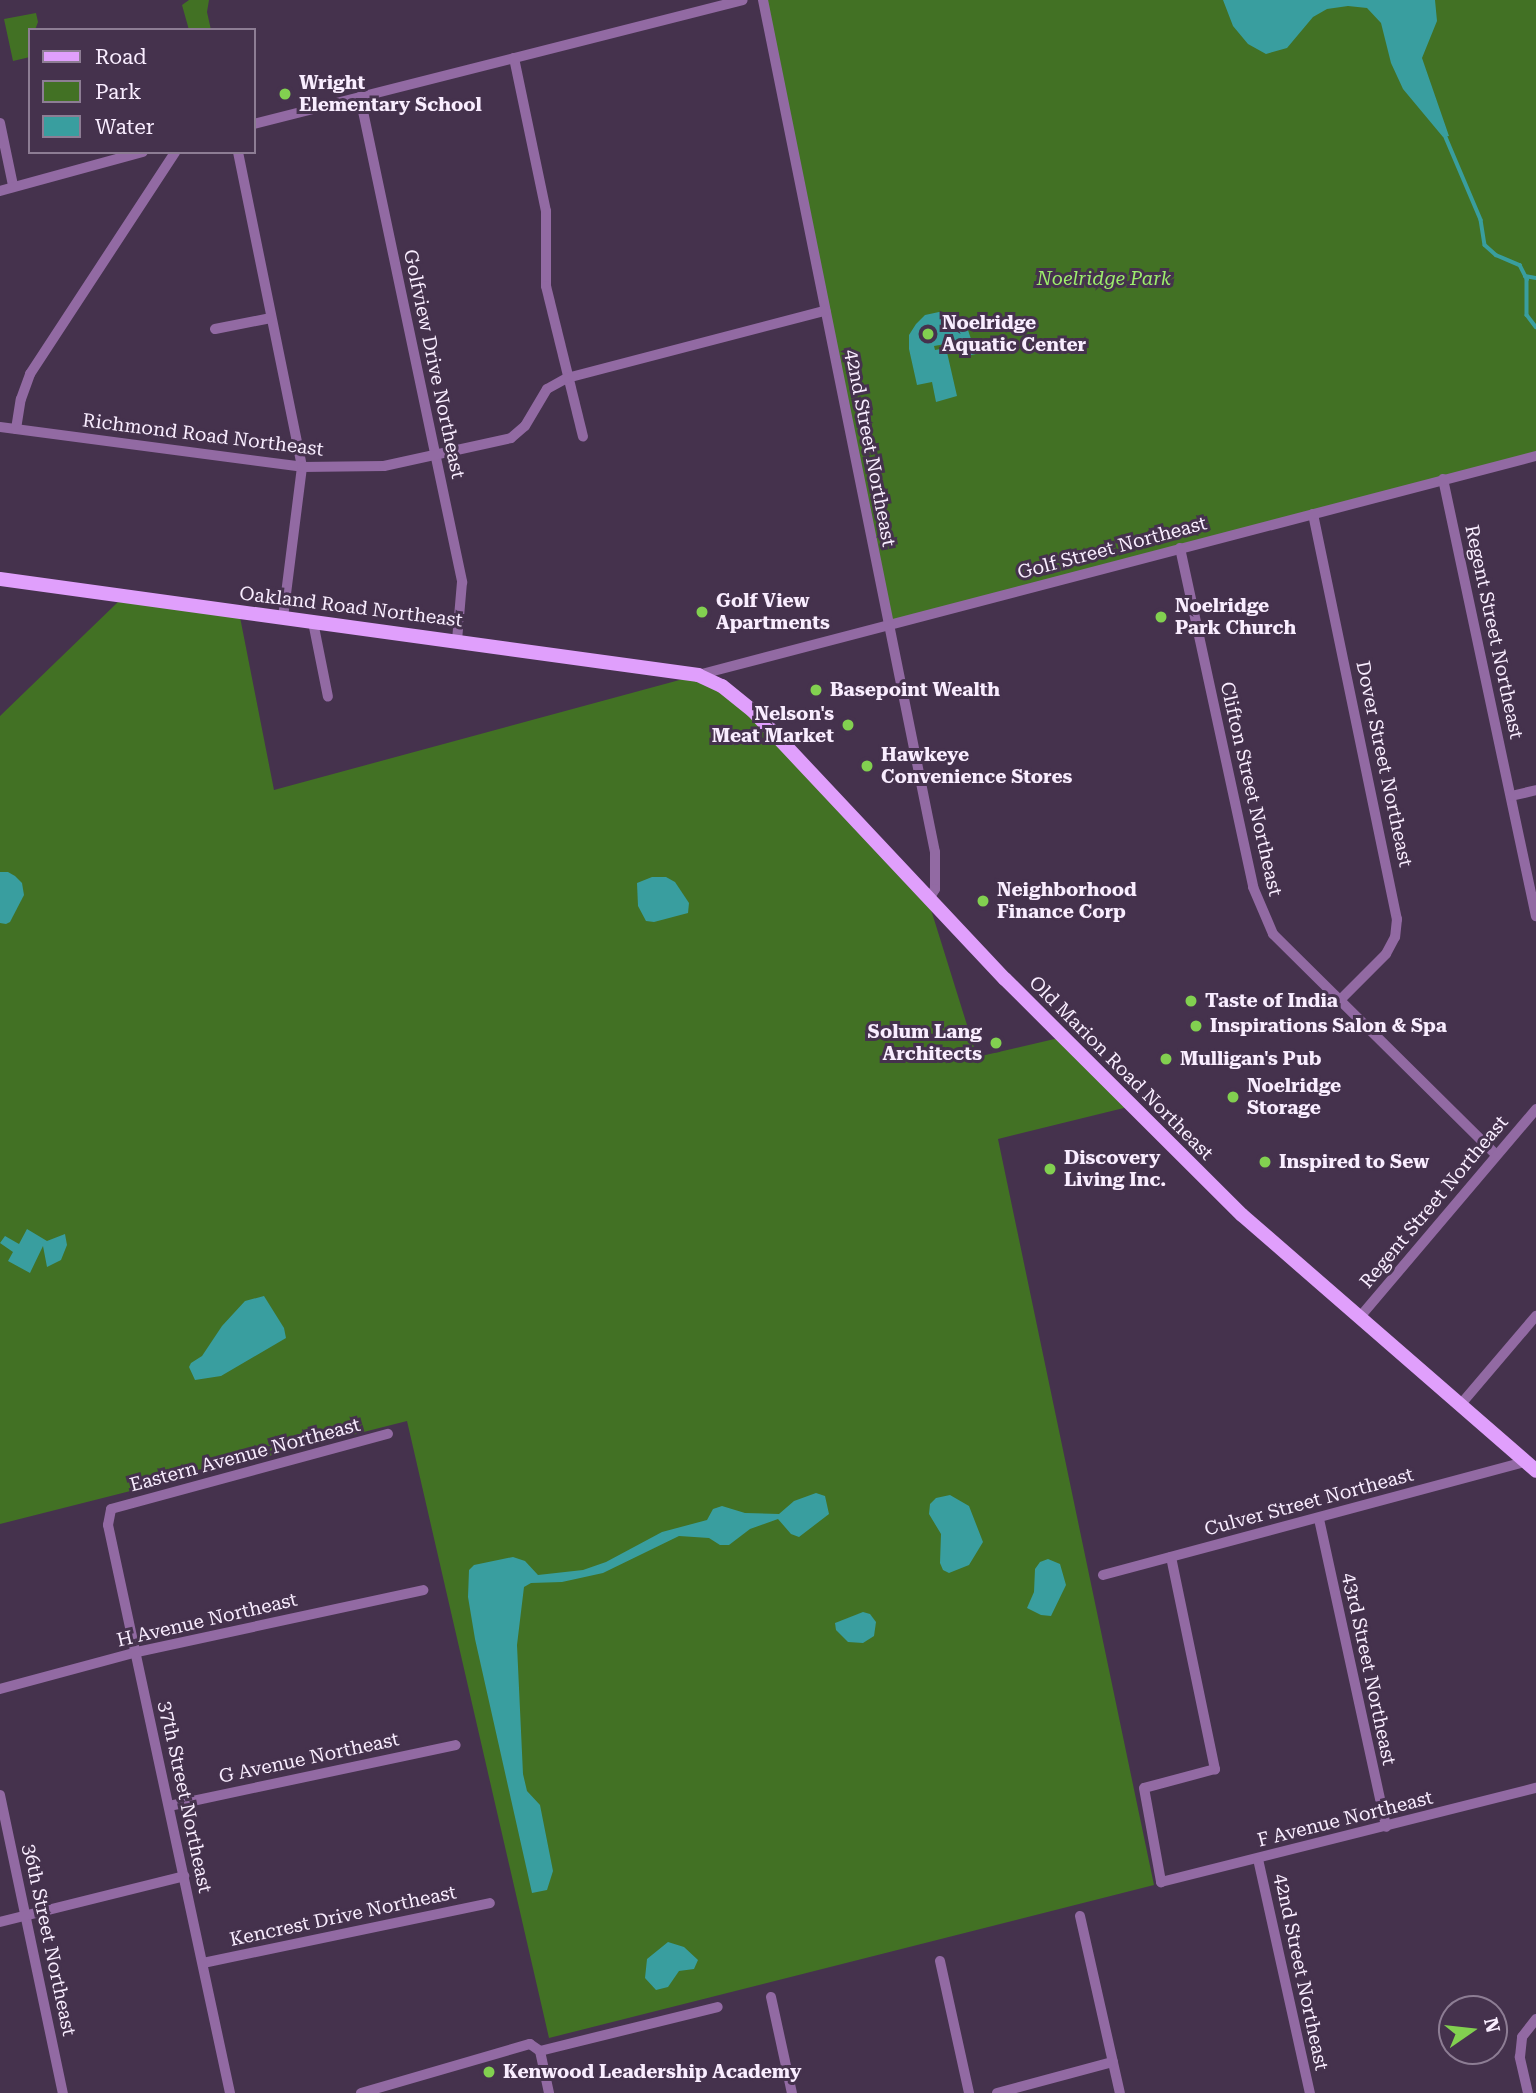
<!DOCTYPE html>
<style>
body{margin:0}
#map{position:relative;width:1536px;height:2093px;overflow:hidden;background:#45324d;font-family:"Roboto Serif",serif}
div>[style]{position:absolute}
.green>*{inset:0;background:#427124}
.water>*{inset:0;background:#399e9f}
.stream>*{height:3.5px;margin:-1.75px;padding:0 1.75px;transform-origin:1.75px;border-radius:1.75px;background:#399e9f}
.minor>*{height:10px;margin:-5px;padding:0 5px;transform-origin:5px;border-radius:5px;background:#926aa3}
.major>*{height:14px;margin:-7px;padding:0 7px;transform-origin:7px;border-radius:7px;background:#e09ffc}
.dots>*{width:19px;height:19px;translate:-50% -50%;box-sizing:border-box;border:4px solid #45324d;border-radius:50%}
span{translate:-50% -50%;white-space:nowrap;text-align:center;line-height:1.15;-webkit-text-stroke:6px #45324d;paint-order:stroke}
.poi-label{font-size:19px;color:#f9edff;font-weight:700}
.left{translate:0 -50%;text-align:left}
.right{translate:-100% -50%;text-align:right}
.park-label{font-size:19px;color:#9dee6c;font-style:italic}
.street-label{font-size:19px;color:#f9edff}
.legend{position:absolute;left:28px;top:28px;width:228px;height:126px;box-sizing:border-box;background:#45324d;border:2px solid #8d7d94;margin:0;padding:9px 12px;list-style:none;font-size:21px;color:#f9edff}
.legend li{display:flex;align-items:center;gap:14px;height:35px}
.legend b{width:35px;border:2px solid #8d7d94}
.north{position:absolute;left:1438px;top:1995px;width:70px;height:70px;box-sizing:border-box;background:#45324d;border:2px solid #8d7d94;border-radius:50%;rotate:76deg;font-size:19px;font-weight:700;line-height:28px;text-align:center;color:#f9edff}
.north::after{content:'';display:block;margin:auto;width:24px;height:32px;background:#82d050;clip-path:polygon(50% 0,100% 100%,50% 72%,0 100%)}
</style>
<div id="map">
<div class="green">
<div style="clip-path:polygon(189px 0,209px 0,207px 12px,211px 30px,189px 30px,182px 5px)"></div>
<div style="clip-path:polygon(763px 0,1536px 0,1536px 456px,888px 625px)"></div>
<div style="clip-path:polygon(36px 13px,38px 22px,35px 30px,30px 30px,30px 57px,13px 61px,4px 19px)"></div>
<div style="clip-path:polygon(118px 602px,239px 612px,274px 790px,698px 675px,722px 686px,928px 900px,977px 1057px,1063px 1037px,1132px 1106px,998px 1139px,1154px 1885px,549px 2038px,407px 1421px,0 1524px,0 716px)"></div>
</div>
<div class="water">
<div style="clip-path:polygon(1223px 0,1435px 0,1437px 21px,1422px 58px,1449px 136px,1443px 137px,1403px 89px,1391px 63px,1381px 23px,1367px 8px,1348px 6px,1327px 9px,1313px 17px,1287px 48px,1266px 54px,1248px 44px,1233px 26px)"></div>
<div style="clip-path:polygon(939px 312px,953px 314px,965px 321px,976px 354px,961px 357px,957px 342px,934px 346px,935px 350px,946px 348px,957px 396px,936px 402px,932px 382px,917px 385px,909px 349px,909px 335px,916px 324px,925px 315px)"></div>
<div style="clip-path:polygon(0 872px,8px 872px,15px 876px,22px 883px,24px 895px,10px 922px,6px 924px,0 923px)"></div>
<div style="clip-path:polygon(652px 877px,666px 877px,675px 882px,689px 903px,688px 913px,654px 922px,646px 921px,638px 906px,637px 883px)"></div>
<div style="clip-path:polygon(27px 1229px,47px 1241px,65px 1234px,67px 1245px,61px 1260px,47px 1267px,43px 1246px,30px 1273px,8px 1261px,13px 1252px,0 1243px,5px 1236px,19px 1244px)"></div>
<div style="clip-path:polygon(264px 1296px,284px 1328px,286px 1338px,221px 1376px,195px 1380px,189px 1367px,191px 1363px,202px 1356px,222px 1326px,245px 1301px)"></div>
<div style="clip-path:polygon(816px 1493px,825px 1496px,829px 1514px,799px 1537px,791px 1534px,778px 1519px,750px 1529px,729px 1545px,720px 1545px,709px 1538px,679px 1536px,603px 1573px,562px 1582px,531px 1583px,524px 1587px,517px 1645px,523px 1774px,527px 1791px,540px 1805px,553px 1871px,547px 1890px,532px 1893px,475px 1639px,468px 1597px,469px 1570px,474px 1565px,513px 1557px,525px 1561px,538px 1575px,583px 1570px,606px 1562px,662px 1532px,707px 1520px,713px 1509px,722px 1506px,745px 1513px,779px 1514px,794px 1501px)"></div>
<div style="clip-path:polygon(950px 1495px,969px 1506px,983px 1542px,969px 1565px,949px 1573px,943px 1570px,940px 1563px,941px 1534px,929px 1514px,930px 1504px,936px 1498px)"></div>
<div style="clip-path:polygon(1048px 1559px,1060px 1564px,1066px 1585px,1051px 1616px,1041px 1615px,1027px 1608px,1034px 1592px,1035px 1569px,1040px 1562px)"></div>
<div style="clip-path:polygon(863px 1612px,870px 1614px,876px 1622px,874px 1636px,863px 1643px,848px 1642px,836px 1630px,835px 1623px)"></div>
<div style="clip-path:polygon(668px 1942px,684px 1947px,698px 1960px,694px 1969px,679px 1971px,668px 1987px,656px 1990px,645px 1978px,647px 1959px)"></div>
</div>
<div class="stream">
<div style="left:1445px;top:135px;width:92px;rotate:67deg"></div>
<div style="left:1481px;top:220px;width:25px;rotate:81deg"></div>
<div style="left:1485px;top:245px;width:15px;rotate:42deg"></div>
<div style="left:1496px;top:255px;width:26px;rotate:23deg"></div>
<div style="left:1520px;top:265px;width:16px;rotate:63deg"></div>
<div style="left:1527px;top:279px;width:36px;rotate:90deg"></div>
<div style="left:1527px;top:315px;width:15px;rotate:53deg"></div>
<div style="left:1525px;top:276px;width:11px;rotate:10deg"></div>
</div>
<div class="minor">
<div style="left:763px;top:0;width:869px;rotate:78.59deg"></div>
<div style="left:935px;top:852px;width:37px;rotate:90deg"></div>
<div style="left:935px;top:889px;width:13px;rotate:122deg"></div>
<div style="left:514px;top:58px;width:156px;rotate:78.2deg"></div>
<div style="left:546px;top:211px;width:75px;rotate:90deg"></div>
<div style="left:546px;top:286px;width:155px;rotate:76.2deg"></div>
<div style="left:360px;top:97px;width:496px;rotate:78.1deg"></div>
<div style="left:462px;top:582px;width:58px;rotate:94.9deg"></div>
<div style="left:0;top:123px;width:63px;rotate:78.2deg"></div>
<div style="left:254px;top:124px;width:504px;rotate:-14.23deg"></div>
<div style="left:238px;top:152px;width:321px;rotate:78.5deg"></div>
<div style="left:302px;top:467px;width:152px;rotate:97.2deg"></div>
<div style="left:0;top:191px;width:148px;rotate:-15.3deg"></div>
<div style="left:215px;top:329px;width:57px;rotate:-11.1deg"></div>
<div style="left:0;top:427px;width:305px;rotate:7.5deg"></div>
<div style="left:302px;top:467px;width:82px;rotate:-0.7deg"></div>
<div style="left:384px;top:466px;width:130px;rotate:-12.4deg"></div>
<div style="left:511px;top:438px;width:18px;rotate:-41deg"></div>
<div style="left:525px;top:426px;width:43px;rotate:-59.3deg"></div>
<div style="left:547px;top:389px;width:23px;rotate:-29deg"></div>
<div style="left:567px;top:378px;width:267px;rotate:-14.6deg"></div>
<div style="left:16px;top:429px;width:30px;rotate:-81deg"></div>
<div style="left:21px;top:399px;width:27px;rotate:-70deg"></div>
<div style="left:30px;top:374px;width:265px;rotate:-56.8deg"></div>
<div style="left:1443px;top:479px;width:447px;rotate:78deg"></div>
<div style="left:1313px;top:514px;width:414px;rotate:78.3deg"></div>
<div style="left:1397px;top:919px;width:18px;rotate:96deg"></div>
<div style="left:1395px;top:937px;width:19px;rotate:118deg"></div>
<div style="left:1386px;top:954px;width:66px;rotate:135deg"></div>
<div style="left:1180px;top:548px;width:347px;rotate:77.8deg"></div>
<div style="left:1253px;top:887px;width:51px;rotate:66.9deg"></div>
<div style="left:1273px;top:934px;width:314px;rotate:44.7deg"></div>
<div style="left:313px;top:622px;width:76px;rotate:78.7deg"></div>
<div style="left:698px;top:675px;width:866px;rotate:-14.65deg"></div>
<div style="left:1511px;top:796px;width:26px;rotate:-13deg"></div>
<div style="left:1359px;top:1318px;width:274px;rotate:-49.7deg"></div>
<div style="left:1461px;top:1404px;width:116px;rotate:-49.6deg"></div>
<div style="left:1319px;top:1519px;width:315px;rotate:77.7deg"></div>
<div style="left:1171px;top:1557px;width:217px;rotate:78.3deg"></div>
<div style="left:1215px;top:1769px;width:73px;rotate:165deg"></div>
<div style="left:1144px;top:1788px;width:96px;rotate:79.7deg"></div>
<div style="left:1161px;top:1882px;width:387px;rotate:-14.1deg"></div>
<div style="left:1103px;top:1575px;width:437px;rotate:-15deg"></div>
<div style="left:0;top:1689px;width:142px;rotate:-15.1deg"></div>
<div style="left:137px;top:1652px;width:293px;rotate:-12.2deg"></div>
<div style="left:0;top:1795px;width:305px;rotate:78.1deg"></div>
<div style="left:169px;top:1806px;width:293px;rotate:-12deg"></div>
<div style="left:1258px;top:1859px;width:240px;rotate:77.5deg"></div>
<div style="left:1080px;top:1916px;width:181px;rotate:77.3deg"></div>
<div style="left:0;top:1922px;width:190px;rotate:-14deg"></div>
<div style="left:940px;top:1961px;width:135px;rotate:77.6deg"></div>
<div style="left:203px;top:1963px;width:293px;rotate:-11.8deg"></div>
<div style="left:771px;top:1997px;width:98px;rotate:77.7deg"></div>
<div style="left:540px;top:2051px;width:43px;rotate:77.9deg"></div>
<div style="left:230px;top:2093px;width:581px;rotate:-102.12deg"></div>
<div style="left:108px;top:1525px;width:16px;rotate:-79deg"></div>
<div style="left:111px;top:1509px;width:287px;rotate:-15.2deg"></div>
<div style="left:361px;top:2093px;width:176px;rotate:-16.2deg"></div>
<div style="left:530px;top:2044px;width:12px;rotate:35deg"></div>
<div style="left:540px;top:2051px;width:183px;rotate:-13.9deg"></div>
<div style="left:997px;top:2093px;width:120px;rotate:-15deg"></div>
<div style="left:1528px;top:2093px;width:37px;rotate:-103deg"></div>
<div style="left:1520px;top:2057px;width:20px;rotate:-84deg"></div>
<div style="left:1522px;top:2037px;width:23px;rotate:-52deg"></div>
</div>
<div class="major">
<div style="left:0;top:579px;width:705px;rotate:7.83deg"></div>
<div style="left:698px;top:675px;width:26px;rotate:25deg"></div>
<div style="left:722px;top:686px;width:40px;rotate:39deg"></div>
<div style="left:753px;top:711px;width:368px;rotate:46.8deg"></div>
<div style="left:1005px;top:979px;width:334px;rotate:44.9deg"></div>
<div style="left:1242px;top:1215px;width:390px;rotate:41deg"></div>
</div>
<div class="dots">
<div style="left:285px;top:94px;background:#82d050"></div>
<div style="left:928px;top:334px;background:#82d050"></div>
<div style="left:702px;top:612px;background:#82d050"></div>
<div style="left:1161px;top:617px;background:#82d050"></div>
<div style="left:816px;top:690px;background:#82d050"></div>
<div style="left:848px;top:725px;background:#82d050"></div>
<div style="left:867px;top:766px;background:#82d050"></div>
<div style="left:983px;top:901px;background:#82d050"></div>
<div style="left:1191px;top:1001px;background:#82d050"></div>
<div style="left:1196px;top:1026px;background:#82d050"></div>
<div style="left:996px;top:1043px;background:#82d050"></div>
<div style="left:1166px;top:1059px;background:#82d050"></div>
<div style="left:1233px;top:1097px;background:#82d050"></div>
<div style="left:1265px;top:1162px;background:#82d050"></div>
<div style="left:1050px;top:1169px;background:#82d050"></div>
<div style="left:489px;top:2072px;background:#82d050"></div>
</div>
<div class="poi-label">
<span class="left" style="left:299px;top:94px">Wright<br>Elementary School</span>
<span class="left" style="left:942px;top:334px">Noelridge<br>Aquatic Center</span>
<span class="left" style="left:716px;top:612px">Golf View<br>Apartments</span>
<span class="left" style="left:1175px;top:617px">Noelridge<br>Park Church</span>
<span class="left" style="left:830px;top:690px">Basepoint Wealth</span>
<span class="right" style="left:834px;top:725px">Nelson's<br>Meat Market</span>
<span class="left" style="left:881px;top:766px">Hawkeye<br>Convenience Stores</span>
<span class="left" style="left:997px;top:901px">Neighborhood<br>Finance Corp</span>
<span class="left" style="left:1205px;top:1001px">Taste of India</span>
<span class="left" style="left:1210px;top:1026px">Inspirations Salon &amp; Spa</span>
<span class="right" style="left:982px;top:1043px">Solum Lang<br>Architects</span>
<span class="left" style="left:1180px;top:1059px">Mulligan's Pub</span>
<span class="left" style="left:1247px;top:1097px">Noelridge<br>Storage</span>
<span class="left" style="left:1064px;top:1169px">Discovery<br>Living Inc.</span>
<span class="left" style="left:1279px;top:1162px">Inspired to Sew</span>
<span class="left" style="left:503px;top:2072px">Kenwood Leadership Academy</span>
</div>
<div class="park-label">
<span style="left:1104px;top:279px">Noelridge Park</span>
</div>
<div class="street-label">
<span style="left:434px;top:364px;rotate:78deg">Golfview Drive Northeast</span>
<span style="left:203px;top:435px;rotate:7deg">Richmond Road Northeast</span>
<span style="left:870px;top:448px;rotate:79deg">42nd Street Northeast</span>
<span style="left:1112px;top:548px;rotate:-15deg">Golf Street Northeast</span>
<span style="left:351px;top:607px;rotate:7deg">Oakland Road Northeast</span>
<span style="left:1494px;top:632px;rotate:78deg">Regent Street Northeast</span>
<span style="left:1384px;top:764px;rotate:78deg">Dover Street Northeast</span>
<span style="left:1251px;top:789px;rotate:77deg">Clifton Street Northeast</span>
<span style="left:1121px;top:1068px;rotate:45deg">Old Marion Road Northeast</span>
<span style="left:1434px;top:1202px;rotate:-50deg">Regent Street Northeast</span>
<span style="left:245px;top:1455px;rotate:-15deg">Eastern Avenue Northeast</span>
<span style="left:1309px;top:1502px;rotate:-15deg">Culver Street Northeast</span>
<span style="left:207px;top:1620px;rotate:-13deg">H Avenue Northeast</span>
<span style="left:1369px;top:1669px;rotate:78deg">43rd Street Northeast</span>
<span style="left:309px;top:1758px;rotate:-12deg">G Avenue Northeast</span>
<span style="left:185px;top:1797px;rotate:78deg">37th Street Northeast</span>
<span style="left:1345px;top:1819px;rotate:-14deg">F Avenue Northeast</span>
<span style="left:343px;top:1916px;rotate:-12deg">Kencrest Drive Northeast</span>
<span style="left:49px;top:1940px;rotate:78deg">36th Street Northeast</span>
<span style="left:1301px;top:1972px;rotate:78deg">42nd Street Northeast</span>
</div>
<ul class="legend">
<li><b style="height:9px;background:#e09ffc"></b>Road</li>
<li><b style="height:19px;background:#427124"></b>Park</li>
<li><b style="height:19px;background:#399e9f"></b>Water</li>
</ul>
<div class="north">N</div>
</div>
